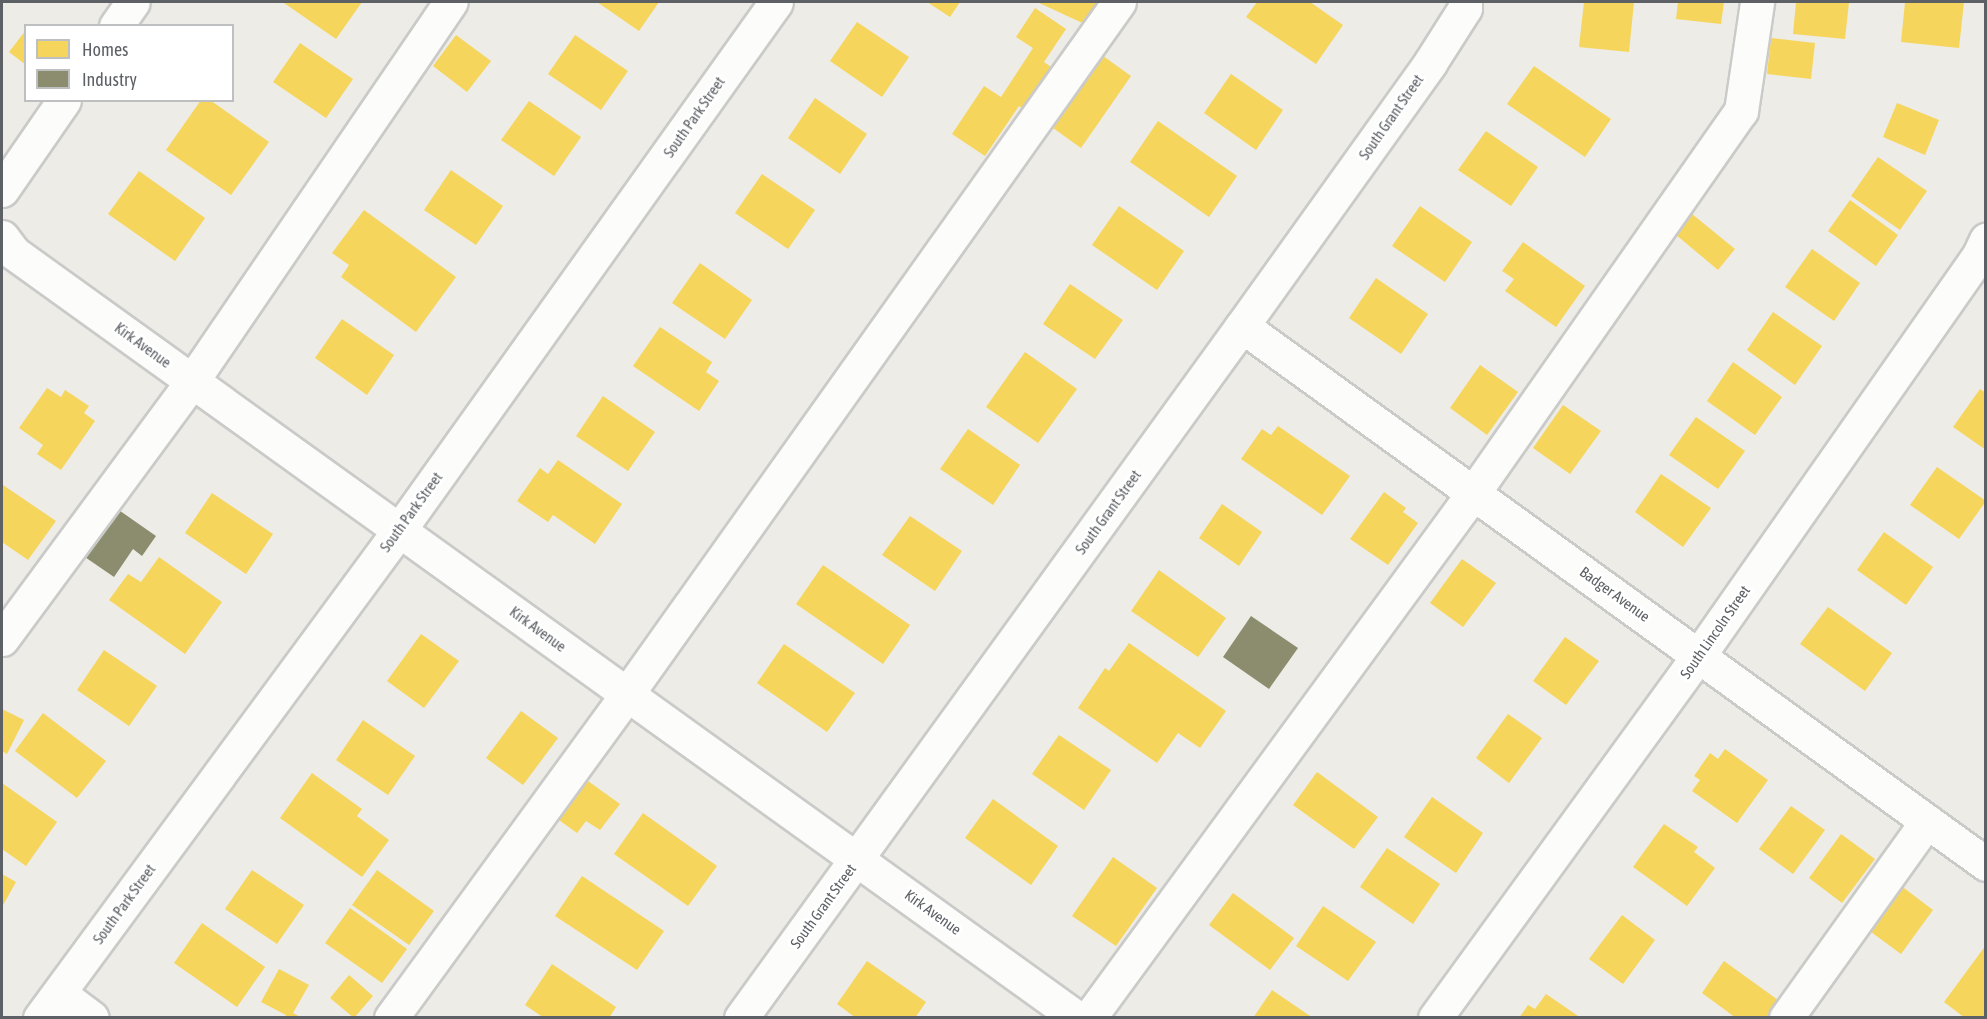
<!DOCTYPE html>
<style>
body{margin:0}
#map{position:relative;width:1987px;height:1019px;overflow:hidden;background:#edece7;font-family:"Asap Condensed",sans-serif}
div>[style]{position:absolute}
.homes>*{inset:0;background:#f6d55c}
.industry>*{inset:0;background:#8c8c6e}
.roads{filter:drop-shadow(2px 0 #cacac9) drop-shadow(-2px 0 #cacac9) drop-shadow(0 2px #cacac9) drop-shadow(0 -2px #cacac9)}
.minor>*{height:33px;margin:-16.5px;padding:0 16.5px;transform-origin:16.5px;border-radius:16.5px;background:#fcfcfb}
span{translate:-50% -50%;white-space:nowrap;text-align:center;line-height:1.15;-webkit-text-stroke:6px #fff;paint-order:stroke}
.street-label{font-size:15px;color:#5d6065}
.frame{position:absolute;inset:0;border:3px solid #5d6065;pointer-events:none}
.legend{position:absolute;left:24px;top:24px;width:210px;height:78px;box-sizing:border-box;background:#fff;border:2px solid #bebfc1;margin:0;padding:8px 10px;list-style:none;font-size:18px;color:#5d6065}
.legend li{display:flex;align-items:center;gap:12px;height:30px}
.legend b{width:30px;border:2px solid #bebfc1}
</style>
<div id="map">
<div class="homes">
<div style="clip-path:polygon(285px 2px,362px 2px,336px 39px,284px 3px)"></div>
<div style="clip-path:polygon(597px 2px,659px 2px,639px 31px)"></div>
<div style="clip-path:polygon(927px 2px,960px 2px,950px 17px)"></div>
<div style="clip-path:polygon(1037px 2px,1103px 2px,1091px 27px)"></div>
<div style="clip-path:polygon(1257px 2px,1310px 2px,1343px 25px,1316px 64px,1246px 17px)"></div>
<div style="clip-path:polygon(1584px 2px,1634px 2px,1629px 52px,1579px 47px)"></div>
<div style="clip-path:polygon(1678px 2px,1724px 2px,1721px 24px,1676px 19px)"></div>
<div style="clip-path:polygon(1796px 2px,1849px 2px,1845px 39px,1793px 34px)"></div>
<div style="clip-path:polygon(1905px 2px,1964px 2px,1959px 48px,1901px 42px)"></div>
<div style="clip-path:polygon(1035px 8px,1066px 29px,1044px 62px,1057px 71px,1029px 113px,1019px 106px,985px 156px,952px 134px,984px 86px,1001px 97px,1033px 48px,1016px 37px)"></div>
<div style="clip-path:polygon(857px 22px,909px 57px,882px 97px,830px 61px)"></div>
<div style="clip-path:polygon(26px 30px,26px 65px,9px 52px)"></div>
<div style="clip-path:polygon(456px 35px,491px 61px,467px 92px,433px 66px)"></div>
<div style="clip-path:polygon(575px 35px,628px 71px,601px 110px,548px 74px)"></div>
<div style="clip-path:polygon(1771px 38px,1815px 43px,1811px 79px,1767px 74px)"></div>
<div style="clip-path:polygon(300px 43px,353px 79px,326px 118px,273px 82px)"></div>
<div style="clip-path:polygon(1103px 56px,1131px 76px,1081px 148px,1053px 128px)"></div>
<div style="clip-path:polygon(1534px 66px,1611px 119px,1585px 157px,1507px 104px)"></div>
<div style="clip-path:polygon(1231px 74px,1283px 110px,1256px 150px,1204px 113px)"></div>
<div style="clip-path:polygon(815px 98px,867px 134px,840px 174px,788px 138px)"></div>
<div style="clip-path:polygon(201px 100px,210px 100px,269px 142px,231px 195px,166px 150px)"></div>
<div style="clip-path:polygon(529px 101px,581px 137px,554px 176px,501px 140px)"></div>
<div style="clip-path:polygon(1897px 103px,1939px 120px,1925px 155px,1883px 137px)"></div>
<div style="clip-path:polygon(1158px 121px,1237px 176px,1209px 217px,1130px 162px)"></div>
<div style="clip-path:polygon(1486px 131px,1538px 167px,1511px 206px,1458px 170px)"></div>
<div style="clip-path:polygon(1878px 157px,1927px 191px,1900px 230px,1851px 196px)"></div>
<div style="clip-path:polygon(451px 170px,503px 206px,476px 245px,424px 210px)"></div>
<div style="clip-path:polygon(139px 171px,205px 218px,175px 261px,108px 214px)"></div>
<div style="clip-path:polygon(762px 174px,815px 210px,788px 249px,735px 213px)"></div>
<div style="clip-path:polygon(1850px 200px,1898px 235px,1876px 266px,1828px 231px)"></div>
<div style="clip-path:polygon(1119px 206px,1184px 251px,1157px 290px,1092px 245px)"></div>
<div style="clip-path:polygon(1420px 206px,1472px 242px,1445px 282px,1392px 246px)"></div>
<div style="clip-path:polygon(364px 210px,456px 277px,416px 332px,341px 277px,349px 265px,332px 253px)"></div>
<div style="clip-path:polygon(1692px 214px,1735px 249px,1718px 270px,1675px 234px)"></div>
<div style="clip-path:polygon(1523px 242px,1585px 286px,1556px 327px,1505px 291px,1514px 279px,1502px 271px)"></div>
<div style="clip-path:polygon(1812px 249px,1860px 283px,1834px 321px,1785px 287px)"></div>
<div style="clip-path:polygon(700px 263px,752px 300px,725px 339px,672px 303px)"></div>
<div style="clip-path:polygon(1376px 278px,1428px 314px,1401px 354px,1349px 318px)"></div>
<div style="clip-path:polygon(1070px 284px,1123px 320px,1095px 359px,1043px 324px)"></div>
<div style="clip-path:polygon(1773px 312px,1822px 346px,1795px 385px,1747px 350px)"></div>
<div style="clip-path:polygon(342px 319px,394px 355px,367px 395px,315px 358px)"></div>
<div style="clip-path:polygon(660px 327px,712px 362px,706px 372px,719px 381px,699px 411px,633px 366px)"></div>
<div style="clip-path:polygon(1025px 352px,1077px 389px,1038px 443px,986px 407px)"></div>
<div style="clip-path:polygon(1733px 362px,1782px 397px,1755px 435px,1707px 401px)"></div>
<div style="clip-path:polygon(1480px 365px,1518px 392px,1487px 435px,1450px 408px)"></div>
<div style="clip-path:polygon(47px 388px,61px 397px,65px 390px,89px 406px,84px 413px,95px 421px,61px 470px,37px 454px,43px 445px,19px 428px)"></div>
<div style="clip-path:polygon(1980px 389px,1986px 393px,1986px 450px,1953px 427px)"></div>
<div style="clip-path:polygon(603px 396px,655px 432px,628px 471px,576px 436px)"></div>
<div style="clip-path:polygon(1563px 405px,1601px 431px,1570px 474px,1533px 448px)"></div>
<div style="clip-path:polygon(1696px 417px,1745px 451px,1718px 489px,1669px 455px)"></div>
<div style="clip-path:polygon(1278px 426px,1350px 476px,1322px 515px,1241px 459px,1262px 429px,1271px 435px)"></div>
<div style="clip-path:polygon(968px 429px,1020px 465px,993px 505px,940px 469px)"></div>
<div style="clip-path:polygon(558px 460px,622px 504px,595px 544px,553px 515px,548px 522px,517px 501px,540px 468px,548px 474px)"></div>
<div style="clip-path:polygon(1937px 467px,1986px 501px,1959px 539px,1910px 505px)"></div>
<div style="clip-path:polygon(1661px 474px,1711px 508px,1683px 547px,1635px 512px)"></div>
<div style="clip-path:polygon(3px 485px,56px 521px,28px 560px,2px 542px)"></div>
<div style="clip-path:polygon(1384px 492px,1406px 508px,1403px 512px,1418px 523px,1388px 565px,1350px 539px)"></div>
<div style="clip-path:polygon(212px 493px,273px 534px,246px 574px,185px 533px)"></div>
<div style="clip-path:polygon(1222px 504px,1262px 532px,1239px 566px,1199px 538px)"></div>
<div style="clip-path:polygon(910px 516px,962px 551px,935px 591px,882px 555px)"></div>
<div style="clip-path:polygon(1884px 532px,1933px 567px,1906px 605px,1857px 570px)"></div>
<div style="clip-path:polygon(159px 557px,222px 602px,185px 654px,109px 600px,128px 574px,141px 582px)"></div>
<div style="clip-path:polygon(1462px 559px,1496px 583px,1463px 627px,1430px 603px)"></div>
<div style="clip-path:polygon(823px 565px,910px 625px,883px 664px,796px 604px)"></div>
<div style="clip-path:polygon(1159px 570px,1226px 618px,1198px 657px,1131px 611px)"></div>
<div style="clip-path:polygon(1828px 607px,1892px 653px,1865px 691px,1800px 644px)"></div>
<div style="clip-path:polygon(421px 634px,459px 661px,424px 708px,387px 681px)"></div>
<div style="clip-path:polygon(1565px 637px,1599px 661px,1566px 705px,1533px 681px)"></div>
<div style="clip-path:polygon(1129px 643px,1226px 711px,1200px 748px,1178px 733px,1157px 763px,1078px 708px,1105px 668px,1109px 671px)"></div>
<div style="clip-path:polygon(784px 644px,855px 693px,827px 732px,757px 683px)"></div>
<div style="clip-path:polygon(104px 650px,157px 686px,129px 726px,77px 690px)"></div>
<div style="clip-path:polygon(2px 709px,24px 720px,7px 754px,2px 751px)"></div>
<div style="clip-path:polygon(521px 711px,558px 738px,523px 785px,486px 758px)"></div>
<div style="clip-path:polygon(43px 713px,106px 761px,77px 798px,15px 751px)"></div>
<div style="clip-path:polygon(1508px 714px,1542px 738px,1509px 783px,1476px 758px)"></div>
<div style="clip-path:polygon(363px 720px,415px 756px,388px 795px,336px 760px)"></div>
<div style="clip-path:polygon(1059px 735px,1111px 770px,1084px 810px,1032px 774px)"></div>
<div style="clip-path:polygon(1725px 749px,1768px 780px,1737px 823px,1692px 791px,1700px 780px,1694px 776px,1710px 753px,1718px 759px)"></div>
<div style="clip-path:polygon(1317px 772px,1378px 817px,1354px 849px,1293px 805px)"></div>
<div style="clip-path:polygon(312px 773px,362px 809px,357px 816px,389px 840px,362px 877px,280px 818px)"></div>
<div style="clip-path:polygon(581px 776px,620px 804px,600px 830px,586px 821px,577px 833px,552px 815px)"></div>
<div style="clip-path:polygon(2px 783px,57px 822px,26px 866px,2px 849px)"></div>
<div style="clip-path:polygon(1432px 797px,1483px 833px,1456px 873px,1404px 837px)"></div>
<div style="clip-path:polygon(993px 799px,1058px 846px,1031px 885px,965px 838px)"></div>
<div style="clip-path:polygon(1791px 806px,1825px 830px,1793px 874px,1759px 849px)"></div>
<div style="clip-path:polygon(643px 813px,717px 866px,688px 906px,614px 854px)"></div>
<div style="clip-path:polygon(1664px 824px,1698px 847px,1694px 852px,1715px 868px,1687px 906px,1633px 867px)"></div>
<div style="clip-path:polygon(1841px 834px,1875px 859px,1842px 903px,1809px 878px)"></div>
<div style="clip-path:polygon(1387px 848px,1440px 884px,1413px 924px,1360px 887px)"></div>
<div style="clip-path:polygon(1113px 857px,1157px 888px,1116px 946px,1072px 916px)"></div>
<div style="clip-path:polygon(252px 870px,304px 905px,277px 944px,225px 909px)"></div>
<div style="clip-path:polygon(377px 870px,434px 911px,409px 945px,352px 905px)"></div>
<div style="clip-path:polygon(2px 874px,16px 882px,2px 907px)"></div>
<div style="clip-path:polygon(582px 876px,664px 931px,637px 970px,555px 916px)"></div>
<div style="clip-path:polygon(1900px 885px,1933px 910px,1901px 954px,1867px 929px)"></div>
<div style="clip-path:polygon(1233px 893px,1294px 938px,1270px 970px,1209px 925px)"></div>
<div style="clip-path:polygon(1323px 906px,1376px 942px,1348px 981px,1296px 946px)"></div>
<div style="clip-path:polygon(350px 908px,407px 949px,382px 983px,325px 943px)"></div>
<div style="clip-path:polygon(1622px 915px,1655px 940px,1623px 984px,1589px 959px)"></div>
<div style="clip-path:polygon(202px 923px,265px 967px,237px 1007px,174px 963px)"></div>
<div style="clip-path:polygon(1986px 945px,1986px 1018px,1965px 1018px,1944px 1002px)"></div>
<div style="clip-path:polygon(867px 961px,926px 1002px,915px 1018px,856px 1018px,837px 1004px)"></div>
<div style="clip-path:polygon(1724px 961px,1778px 1000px,1766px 1018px,1736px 1018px,1702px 993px)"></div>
<div style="clip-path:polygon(552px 964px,616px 1007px,609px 1018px,544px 1018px,525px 1005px)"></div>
<div style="clip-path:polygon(279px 969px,309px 985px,293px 1013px,302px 1018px,285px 1018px,286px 1015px,261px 1002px)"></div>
<div style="clip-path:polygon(349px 975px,373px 996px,354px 1018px,330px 998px)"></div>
<div style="clip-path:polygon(1272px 990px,1313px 1018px,1253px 1018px)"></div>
<div style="clip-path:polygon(1546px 994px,1581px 1018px,1519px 1018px,1528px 1005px,1535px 1009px)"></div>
</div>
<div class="industry">
<div style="clip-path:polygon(113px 506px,156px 536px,142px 556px,133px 549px,114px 577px,79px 553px)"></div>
<div style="clip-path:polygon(1251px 616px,1298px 648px,1269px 689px,1223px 657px)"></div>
</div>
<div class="roads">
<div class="minor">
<div style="left:116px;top:26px;width:29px;rotate:-55deg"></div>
<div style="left:2px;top:190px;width:109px;rotate:-55.4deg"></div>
<div style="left:2px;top:237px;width:20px;rotate:53deg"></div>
<div style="left:14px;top:253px;width:1310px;rotate:35.74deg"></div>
<div style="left:1242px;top:326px;width:918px;rotate:35.87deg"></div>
<div style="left:2px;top:639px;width:320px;rotate:-53.6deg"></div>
<div style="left:192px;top:381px;width:459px;rotate:-55.7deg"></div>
<div style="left:59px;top:993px;width:41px;rotate:37.1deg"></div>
<div style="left:40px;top:1018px;width:607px;rotate:-53.64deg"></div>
<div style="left:400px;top:529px;width:647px;rotate:-54.49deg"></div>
<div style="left:391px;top:1018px;width:401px;rotate:-53.9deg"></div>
<div style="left:627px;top:694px;width:849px;rotate:-54.59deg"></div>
<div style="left:741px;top:1018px;width:854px;rotate:-54.1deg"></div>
<div style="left:1242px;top:326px;width:323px;rotate:-54.4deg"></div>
<div style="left:1430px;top:63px;width:65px;rotate:-57.5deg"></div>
<div style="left:1465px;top:8px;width:6px;rotate:-90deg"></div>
<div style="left:1089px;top:1018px;width:652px;rotate:-53.8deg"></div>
<div style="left:1474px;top:492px;width:465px;rotate:-55deg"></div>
<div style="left:1741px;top:111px;width:110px;rotate:-81.6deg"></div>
<div style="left:1435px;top:1018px;width:449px;rotate:-54deg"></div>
<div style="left:1699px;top:655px;width:488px;rotate:-55deg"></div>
<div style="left:1979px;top:255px;width:17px;rotate:-65deg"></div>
<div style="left:1786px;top:1018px;width:242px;rotate:-54.4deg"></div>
</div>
</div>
<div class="street-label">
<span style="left:694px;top:117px;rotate:-55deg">South Park Street</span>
<span style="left:1391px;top:117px;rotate:-55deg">South Grant Street</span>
<span style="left:143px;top:345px;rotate:36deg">Kirk Avenue</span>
<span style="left:411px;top:512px;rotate:-54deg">South Park Street</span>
<span style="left:1108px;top:512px;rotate:-54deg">South Grant Street</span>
<span style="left:1615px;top:594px;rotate:36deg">Badger Avenue</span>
<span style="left:538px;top:629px;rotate:36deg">Kirk Avenue</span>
<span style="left:1715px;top:632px;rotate:-55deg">South Lincoln Street</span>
<span style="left:124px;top:904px;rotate:-54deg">South Park Street</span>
<span style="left:823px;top:906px;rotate:-54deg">South Grant Street</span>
<span style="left:933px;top:912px;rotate:36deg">Kirk Avenue</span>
</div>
<div class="frame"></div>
<ul class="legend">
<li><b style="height:16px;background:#f6d55c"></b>Homes</li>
<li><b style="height:16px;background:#8c8c6e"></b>Industry</li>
</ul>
</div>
